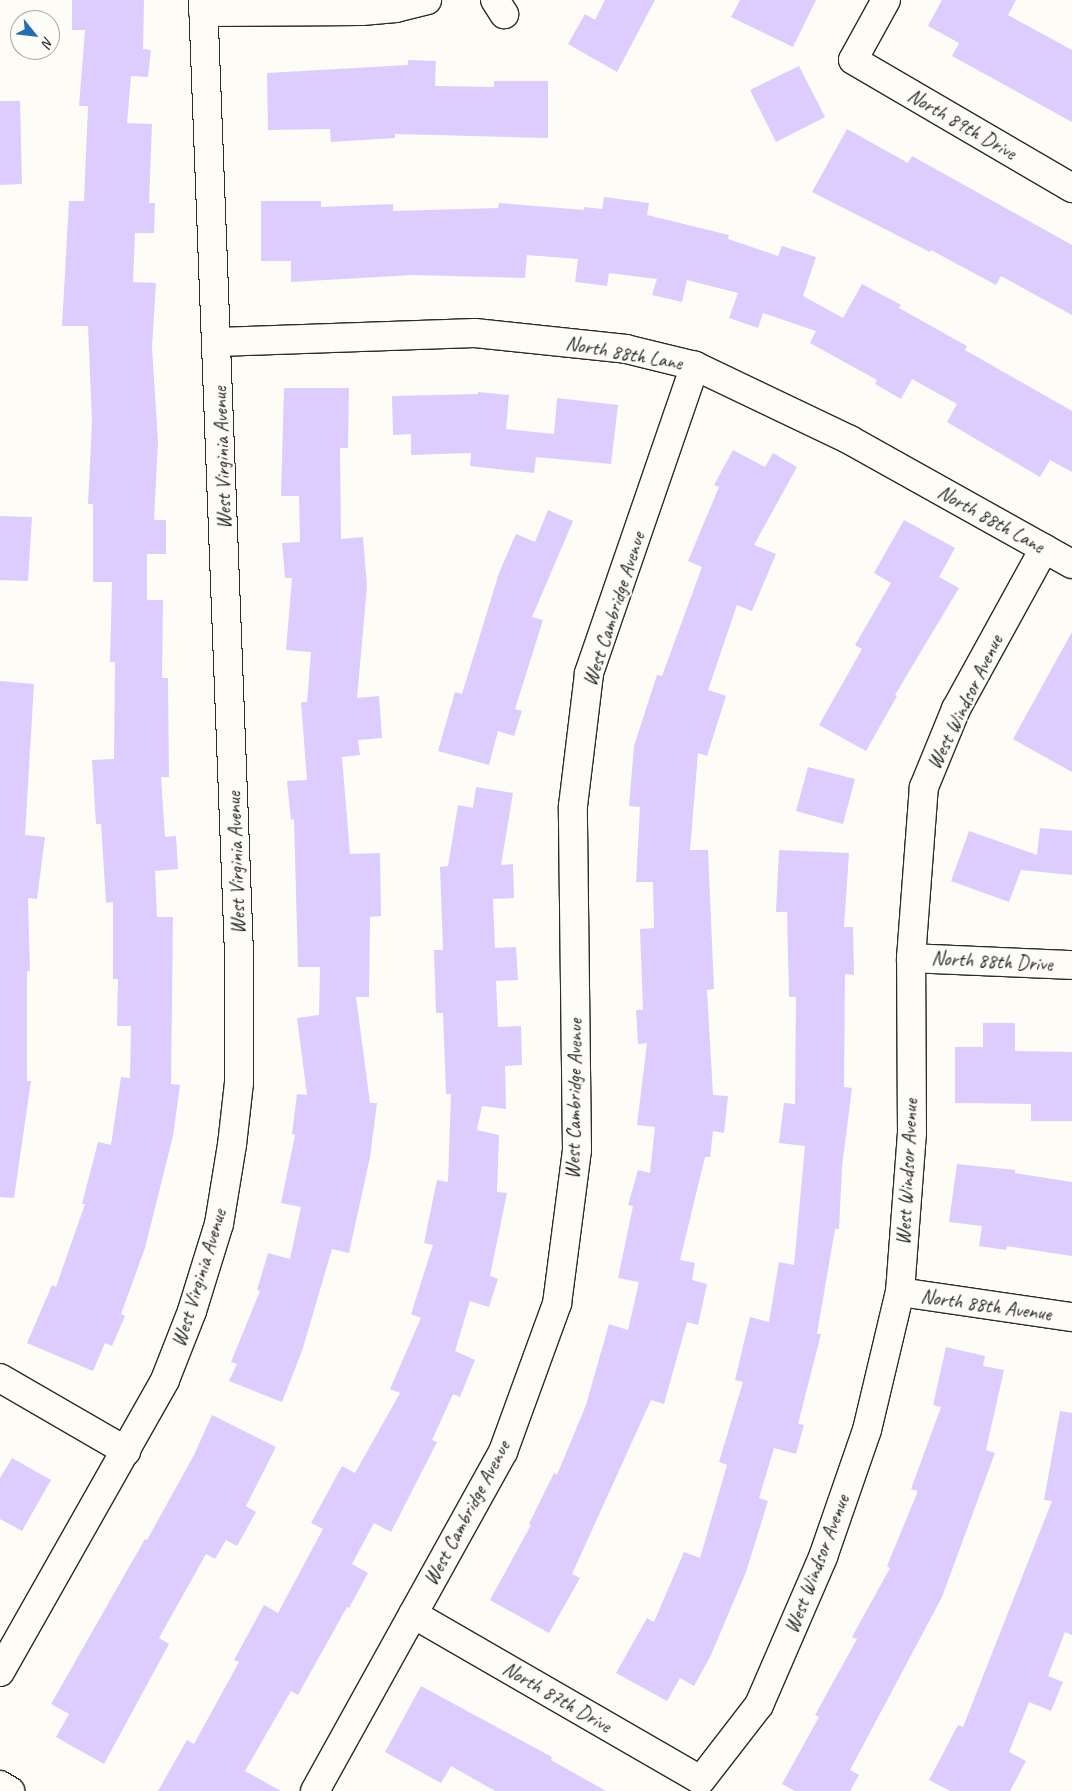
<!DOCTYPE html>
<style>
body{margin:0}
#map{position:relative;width:1072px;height:1791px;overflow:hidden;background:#fdfcf7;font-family:Caveat,sans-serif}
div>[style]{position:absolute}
.building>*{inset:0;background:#ddcdfe}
.roads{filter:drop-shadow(1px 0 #2b2b2b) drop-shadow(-1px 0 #2b2b2b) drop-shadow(0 1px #2b2b2b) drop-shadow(0 -1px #2b2b2b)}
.minor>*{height:28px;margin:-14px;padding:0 14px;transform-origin:14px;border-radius:14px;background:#fdfcf7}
.tertiary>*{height:28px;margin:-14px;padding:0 14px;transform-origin:14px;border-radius:14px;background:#fdfcf7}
span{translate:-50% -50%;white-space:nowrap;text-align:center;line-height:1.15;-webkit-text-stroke:4.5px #fdfcf7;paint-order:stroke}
.street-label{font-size:20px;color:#2b2b2b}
.north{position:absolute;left:10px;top:10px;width:50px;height:50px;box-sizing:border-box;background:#fdfcf7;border:1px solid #a9a8a5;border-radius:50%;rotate:119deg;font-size:14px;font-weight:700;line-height:20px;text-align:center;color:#2b2b2b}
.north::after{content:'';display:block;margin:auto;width:18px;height:22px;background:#1f6fb2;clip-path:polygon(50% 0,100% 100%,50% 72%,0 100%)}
</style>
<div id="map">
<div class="building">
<div style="clip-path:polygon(72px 0,144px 0,143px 49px,151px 50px,148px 77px,131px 76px,127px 123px,152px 124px,149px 203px,155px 203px,154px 233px,135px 233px,133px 282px,156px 283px,152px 347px,158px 442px,154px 520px,166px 520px,166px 554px,147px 554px,147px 600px,163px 600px,162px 678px,168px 678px,169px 777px,161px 777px,165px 837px,176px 836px,178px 869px,155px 871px,157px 917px,173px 917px,171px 1084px,180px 1085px,173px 1136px,145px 1248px,121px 1314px,125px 1316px,112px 1346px,105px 1343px,93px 1371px,27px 1343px,52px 1285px,56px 1287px,85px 1204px,82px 1204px,98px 1142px,111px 1145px,121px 1077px,130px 1078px,131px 1026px,117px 1026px,118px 979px,113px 979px,113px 902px,106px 903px,101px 824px,96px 824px,92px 760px,114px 759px,115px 662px,110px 662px,112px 582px,93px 582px,93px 504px,88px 504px,92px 422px,88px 326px,62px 326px,69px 201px,84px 201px,88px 106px,79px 106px,85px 30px,72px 30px)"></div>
<div style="clip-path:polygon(605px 0,655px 0,617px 72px,568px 44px,585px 14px,595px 20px)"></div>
<div style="clip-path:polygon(740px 0,816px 0,793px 47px,731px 17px)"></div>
<div style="clip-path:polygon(942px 0,1016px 0,1008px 15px,1072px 50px,1072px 122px,952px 56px,959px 43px,928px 26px)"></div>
<div style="clip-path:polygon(408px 60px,436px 61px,435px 86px,494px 87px,494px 81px,548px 81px,548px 138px,395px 134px,395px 138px,331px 142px,330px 129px,268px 130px,267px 73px,408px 65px)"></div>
<div style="clip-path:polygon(799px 66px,825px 117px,776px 142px,750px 90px)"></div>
<div style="clip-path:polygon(0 101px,20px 101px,22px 184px,0 185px)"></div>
<div style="clip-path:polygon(847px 129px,908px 163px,912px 156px,1072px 245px,1072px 315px,1001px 276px,996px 285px,931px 250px,930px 252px,812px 192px)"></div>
<div style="clip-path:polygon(604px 197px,649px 203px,647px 215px,729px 235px,728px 239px,778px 256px,782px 246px,816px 257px,803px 296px,843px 318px,862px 284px,901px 305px,899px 308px,967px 346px,965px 350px,1072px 411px,1072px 472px,1050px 460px,1040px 477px,947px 422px,957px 404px,912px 379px,901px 399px,875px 384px,877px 380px,810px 343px,816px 331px,763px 313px,758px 328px,729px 318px,738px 293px,687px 280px,682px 302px,652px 295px,657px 279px,609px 273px,607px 286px,575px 282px,578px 259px,527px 255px,525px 278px,412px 275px,291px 282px,291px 261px,261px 261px,261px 201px,321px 201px,321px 207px,393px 204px,393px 211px,498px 208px,499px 203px,584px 210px,584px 207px,602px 209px)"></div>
<div style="clip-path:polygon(284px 388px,349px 388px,348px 448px,340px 448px,341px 539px,363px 537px,367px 587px,357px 698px,379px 696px,382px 738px,358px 740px,360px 755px,342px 757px,350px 854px,380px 853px,381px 916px,370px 917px,369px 997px,356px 997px,370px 1103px,377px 1103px,370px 1157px,349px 1253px,332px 1249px,302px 1351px,282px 1402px,229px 1381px,237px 1364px,231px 1362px,260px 1291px,257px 1290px,268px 1253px,290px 1259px,301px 1207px,281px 1203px,295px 1135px,292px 1134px,297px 1094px,307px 1095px,297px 1018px,319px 1015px,320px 967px,298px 967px,294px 819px,291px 820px,287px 781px,307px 780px,301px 702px,307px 702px,311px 652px,286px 650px,292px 578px,285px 578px,282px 543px,300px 542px,299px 496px,281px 496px)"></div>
<div style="clip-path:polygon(478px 392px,509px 395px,506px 429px,554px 434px,557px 398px,618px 405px,611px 464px,536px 457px,534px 473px,470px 466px,471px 453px,411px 455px,411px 434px,393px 435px,392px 396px,478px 394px)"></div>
<div style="clip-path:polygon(733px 450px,765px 467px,773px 453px,797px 467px,754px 545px,776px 554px,752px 611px,737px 605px,708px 690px,726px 696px,707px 756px,698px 753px,690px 850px,708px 850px,714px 989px,707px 990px,713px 1095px,728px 1096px,724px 1133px,713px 1131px,710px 1157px,705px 1157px,680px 1260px,695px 1263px,692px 1280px,707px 1284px,698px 1325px,687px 1322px,664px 1404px,651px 1400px,572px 1574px,580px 1578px,549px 1633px,490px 1600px,531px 1525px,529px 1524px,554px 1473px,557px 1475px,586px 1405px,609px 1324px,628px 1330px,639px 1282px,618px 1278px,633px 1206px,628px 1205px,638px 1170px,650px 1173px,655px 1127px,637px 1125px,647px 1043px,638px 1044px,636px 1010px,643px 1010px,640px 929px,654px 928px,653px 882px,636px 882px,640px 807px,629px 806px,634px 746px,657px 675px,662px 676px,702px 567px,688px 561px,719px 487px,714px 485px)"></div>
<div style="clip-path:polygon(548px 510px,573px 521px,532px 617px,543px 620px,515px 709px,522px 711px,514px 736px,498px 731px,489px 765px,438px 751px,455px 692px,462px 694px,499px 573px,516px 534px,535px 542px)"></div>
<div style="clip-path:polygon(0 516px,32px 517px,28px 581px,0 580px)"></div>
<div style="clip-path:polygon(904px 520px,955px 548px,939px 577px,959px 588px,895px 695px,897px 696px,866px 751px,819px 725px,862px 649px,855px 645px,891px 583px,874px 573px)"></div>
<div style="clip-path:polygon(1072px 632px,1072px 772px,1013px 739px)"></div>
<div style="clip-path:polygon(0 681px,34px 684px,25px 835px,45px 837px,37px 899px,28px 898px,30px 971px,27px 971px,27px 1081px,31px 1081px,14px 1198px,0 1197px)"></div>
<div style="clip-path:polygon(808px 767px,855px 779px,843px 824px,796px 811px)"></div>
<div style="clip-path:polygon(476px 787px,513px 793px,501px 865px,513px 864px,514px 898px,493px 899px,495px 948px,516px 947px,518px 980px,496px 981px,498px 1027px,521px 1026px,522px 1065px,505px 1066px,506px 1109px,482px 1106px,477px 1130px,499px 1135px,497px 1192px,507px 1193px,490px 1276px,498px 1279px,489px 1307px,470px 1301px,455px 1351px,475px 1360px,460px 1397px,453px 1394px,432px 1440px,437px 1442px,391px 1532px,374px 1523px,352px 1564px,368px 1573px,349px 1608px,347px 1607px,298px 1695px,291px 1691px,245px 1771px,281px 1791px,158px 1791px,187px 1740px,194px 1744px,239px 1662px,234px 1660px,264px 1605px,278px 1613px,323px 1529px,311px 1523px,342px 1466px,355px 1473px,400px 1393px,390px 1389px,421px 1318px,411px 1314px,433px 1245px,424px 1243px,437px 1180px,448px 1182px,451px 1094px,446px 1094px,443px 1013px,436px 1013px,434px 950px,443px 950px,440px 867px,448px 866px,458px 805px,473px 808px)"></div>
<div style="clip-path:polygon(1040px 828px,1072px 831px,1072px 875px,1021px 870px,1009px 902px,951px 881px,969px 831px,1037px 855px)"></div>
<div style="clip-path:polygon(779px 850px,849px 853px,844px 927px,853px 927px,854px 975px,845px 974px,844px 1087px,852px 1088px,842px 1167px,839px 1229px,835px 1229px,817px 1334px,821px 1334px,798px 1424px,804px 1425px,796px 1454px,774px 1448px,759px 1498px,768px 1501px,746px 1572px,711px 1655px,694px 1686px,680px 1678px,667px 1701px,616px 1673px,647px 1618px,654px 1622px,684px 1552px,700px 1558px,727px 1465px,719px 1462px,743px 1382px,735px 1380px,750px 1317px,769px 1322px,779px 1262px,794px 1265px,805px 1146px,779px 1143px,784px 1103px,795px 1104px,796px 997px,789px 997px,787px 912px,776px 912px)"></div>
<div style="clip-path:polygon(983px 1023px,1015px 1023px,1015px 1051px,1072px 1052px,1072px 1121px,1031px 1121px,1031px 1104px,955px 1103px,955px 1047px,983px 1047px)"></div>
<div style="clip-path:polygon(957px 1164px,1015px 1170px,1015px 1173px,1072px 1182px,1072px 1256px,1007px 1246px,1006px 1250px,979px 1246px,982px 1226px,949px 1222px)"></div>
<div style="clip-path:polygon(946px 1347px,985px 1356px,983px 1366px,1004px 1370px,986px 1450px,995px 1453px,942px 1597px,850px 1770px,859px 1775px,850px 1791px,795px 1791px,782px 1784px,819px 1717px,815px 1715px,857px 1639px,852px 1637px,890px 1568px,887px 1566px,918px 1491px,911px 1489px,941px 1407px,933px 1405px)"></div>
<div style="clip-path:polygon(1060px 1411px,1072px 1413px,1072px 1635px,1065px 1632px,1048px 1676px,1063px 1682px,1051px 1711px,1029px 1702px,1009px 1752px,1026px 1761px,1010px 1791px,950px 1791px,929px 1780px,958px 1725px,963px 1727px,1052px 1501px,1044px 1500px)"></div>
<div style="clip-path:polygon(212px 1415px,276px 1447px,246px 1506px,256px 1512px,237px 1546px,226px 1540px,215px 1559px,206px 1554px,159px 1638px,169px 1644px,104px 1764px,56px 1737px,69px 1714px,51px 1704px,145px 1539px,147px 1540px,194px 1455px)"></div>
<div style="clip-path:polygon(12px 1458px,51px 1480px,22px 1531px,0 1519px,0 1478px)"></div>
<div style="clip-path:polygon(421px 1686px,552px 1757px,551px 1760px,606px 1791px,495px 1791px,451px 1766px,441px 1783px,385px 1752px)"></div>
</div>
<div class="roads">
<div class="minor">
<div style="left:495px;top:0;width:17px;rotate:57deg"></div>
<div style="left:886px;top:0;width:68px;rotate:118.8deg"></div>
<div style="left:853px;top:60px;width:254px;rotate:30.3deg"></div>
<div style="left:203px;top:12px;width:159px;rotate:-0.4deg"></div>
<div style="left:362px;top:11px;width:34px;rotate:-5deg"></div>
<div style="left:396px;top:8px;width:32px;rotate:-14deg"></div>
<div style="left:218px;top:342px;width:257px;rotate:-2deg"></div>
<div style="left:475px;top:333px;width:152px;rotate:6deg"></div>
<div style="left:626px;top:349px;width:71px;rotate:13.8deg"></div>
<div style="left:695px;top:366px;width:172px;rotate:25.5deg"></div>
<div style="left:850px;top:440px;width:254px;rotate:29.2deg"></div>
<div style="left:911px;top:958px;width:161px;rotate:2.5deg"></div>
<div style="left:900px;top:1292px;width:174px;rotate:8.3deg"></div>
<div style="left:0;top:1378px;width:146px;rotate:30.1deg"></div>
<div style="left:413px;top:1614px;width:332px;rotate:30deg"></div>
<div style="left:701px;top:1780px;width:95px;rotate:-52.3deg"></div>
<div style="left:759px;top:1705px;width:161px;rotate:-66.6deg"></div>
<div style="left:823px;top:1557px;width:134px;rotate:-70.9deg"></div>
<div style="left:867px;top:1430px;width:142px;rotate:-76.6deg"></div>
<div style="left:900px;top:1292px;width:159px;rotate:-85.7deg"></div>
<div style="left:912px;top:1133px;width:175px;rotate:-90.3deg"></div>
<div style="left:911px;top:958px;width:171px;rotate:-85.7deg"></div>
<div style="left:924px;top:787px;width:84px;rotate:-67.7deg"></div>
<div style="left:956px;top:709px;width:183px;rotate:-61.2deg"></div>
<div style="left:0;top:1672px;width:335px;rotate:-60.5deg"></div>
<div style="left:165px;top:1380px;width:74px;rotate:-68.6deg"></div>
<div style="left:192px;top:1311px;width:91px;rotate:-72.8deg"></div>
<div style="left:219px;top:1224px;width:80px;rotate:-80.7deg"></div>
<div style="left:232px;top:1145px;width:62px;rotate:-83.6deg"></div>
<div style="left:239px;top:1083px;width:129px;rotate:-90deg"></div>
<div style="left:239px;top:954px;width:955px;rotate:-92.16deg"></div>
<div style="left:315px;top:1791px;width:388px;rotate:-61deg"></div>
<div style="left:503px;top:1452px;width:158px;rotate:-70deg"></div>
<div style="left:557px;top:1304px;width:155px;rotate:-82.6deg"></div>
<div style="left:577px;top:1150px;width:344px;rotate:-90.7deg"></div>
<div style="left:573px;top:806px;width:134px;rotate:-83.1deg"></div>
<div style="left:589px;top:673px;width:325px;rotate:-71deg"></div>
</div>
<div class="tertiary">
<div style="left:0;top:1785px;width:12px;rotate:31deg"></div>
</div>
</div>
<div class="street-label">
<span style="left:962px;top:124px;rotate:30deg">North 89th Drive</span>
<span style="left:624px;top:353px;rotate:10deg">North 88th Lane</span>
<span style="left:222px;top:458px;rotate:-92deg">West Virginia Avenue</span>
<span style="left:991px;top:519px;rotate:29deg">North 88th Lane</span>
<span style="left:614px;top:609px;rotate:-72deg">West Cambridge Avenue</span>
<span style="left:965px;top:702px;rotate:-64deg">West Windsor Avenue</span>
<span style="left:236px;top:863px;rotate:-92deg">West Virginia Avenue</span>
<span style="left:992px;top:961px;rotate:3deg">North 88th Drive</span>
<span style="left:574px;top:1099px;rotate:-89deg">West Cambridge Avenue</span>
<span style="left:907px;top:1172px;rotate:-87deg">West Windsor Avenue</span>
<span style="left:199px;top:1278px;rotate:-73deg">West Virginia Avenue</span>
<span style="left:986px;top:1305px;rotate:8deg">North 88th Avenue</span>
<span style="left:467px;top:1513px;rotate:-62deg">West Cambridge Avenue</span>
<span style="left:817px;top:1564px;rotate:-69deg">West Windsor Avenue</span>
<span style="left:557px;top:1697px;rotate:30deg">North 87th Drive</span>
</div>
<div class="north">N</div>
</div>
